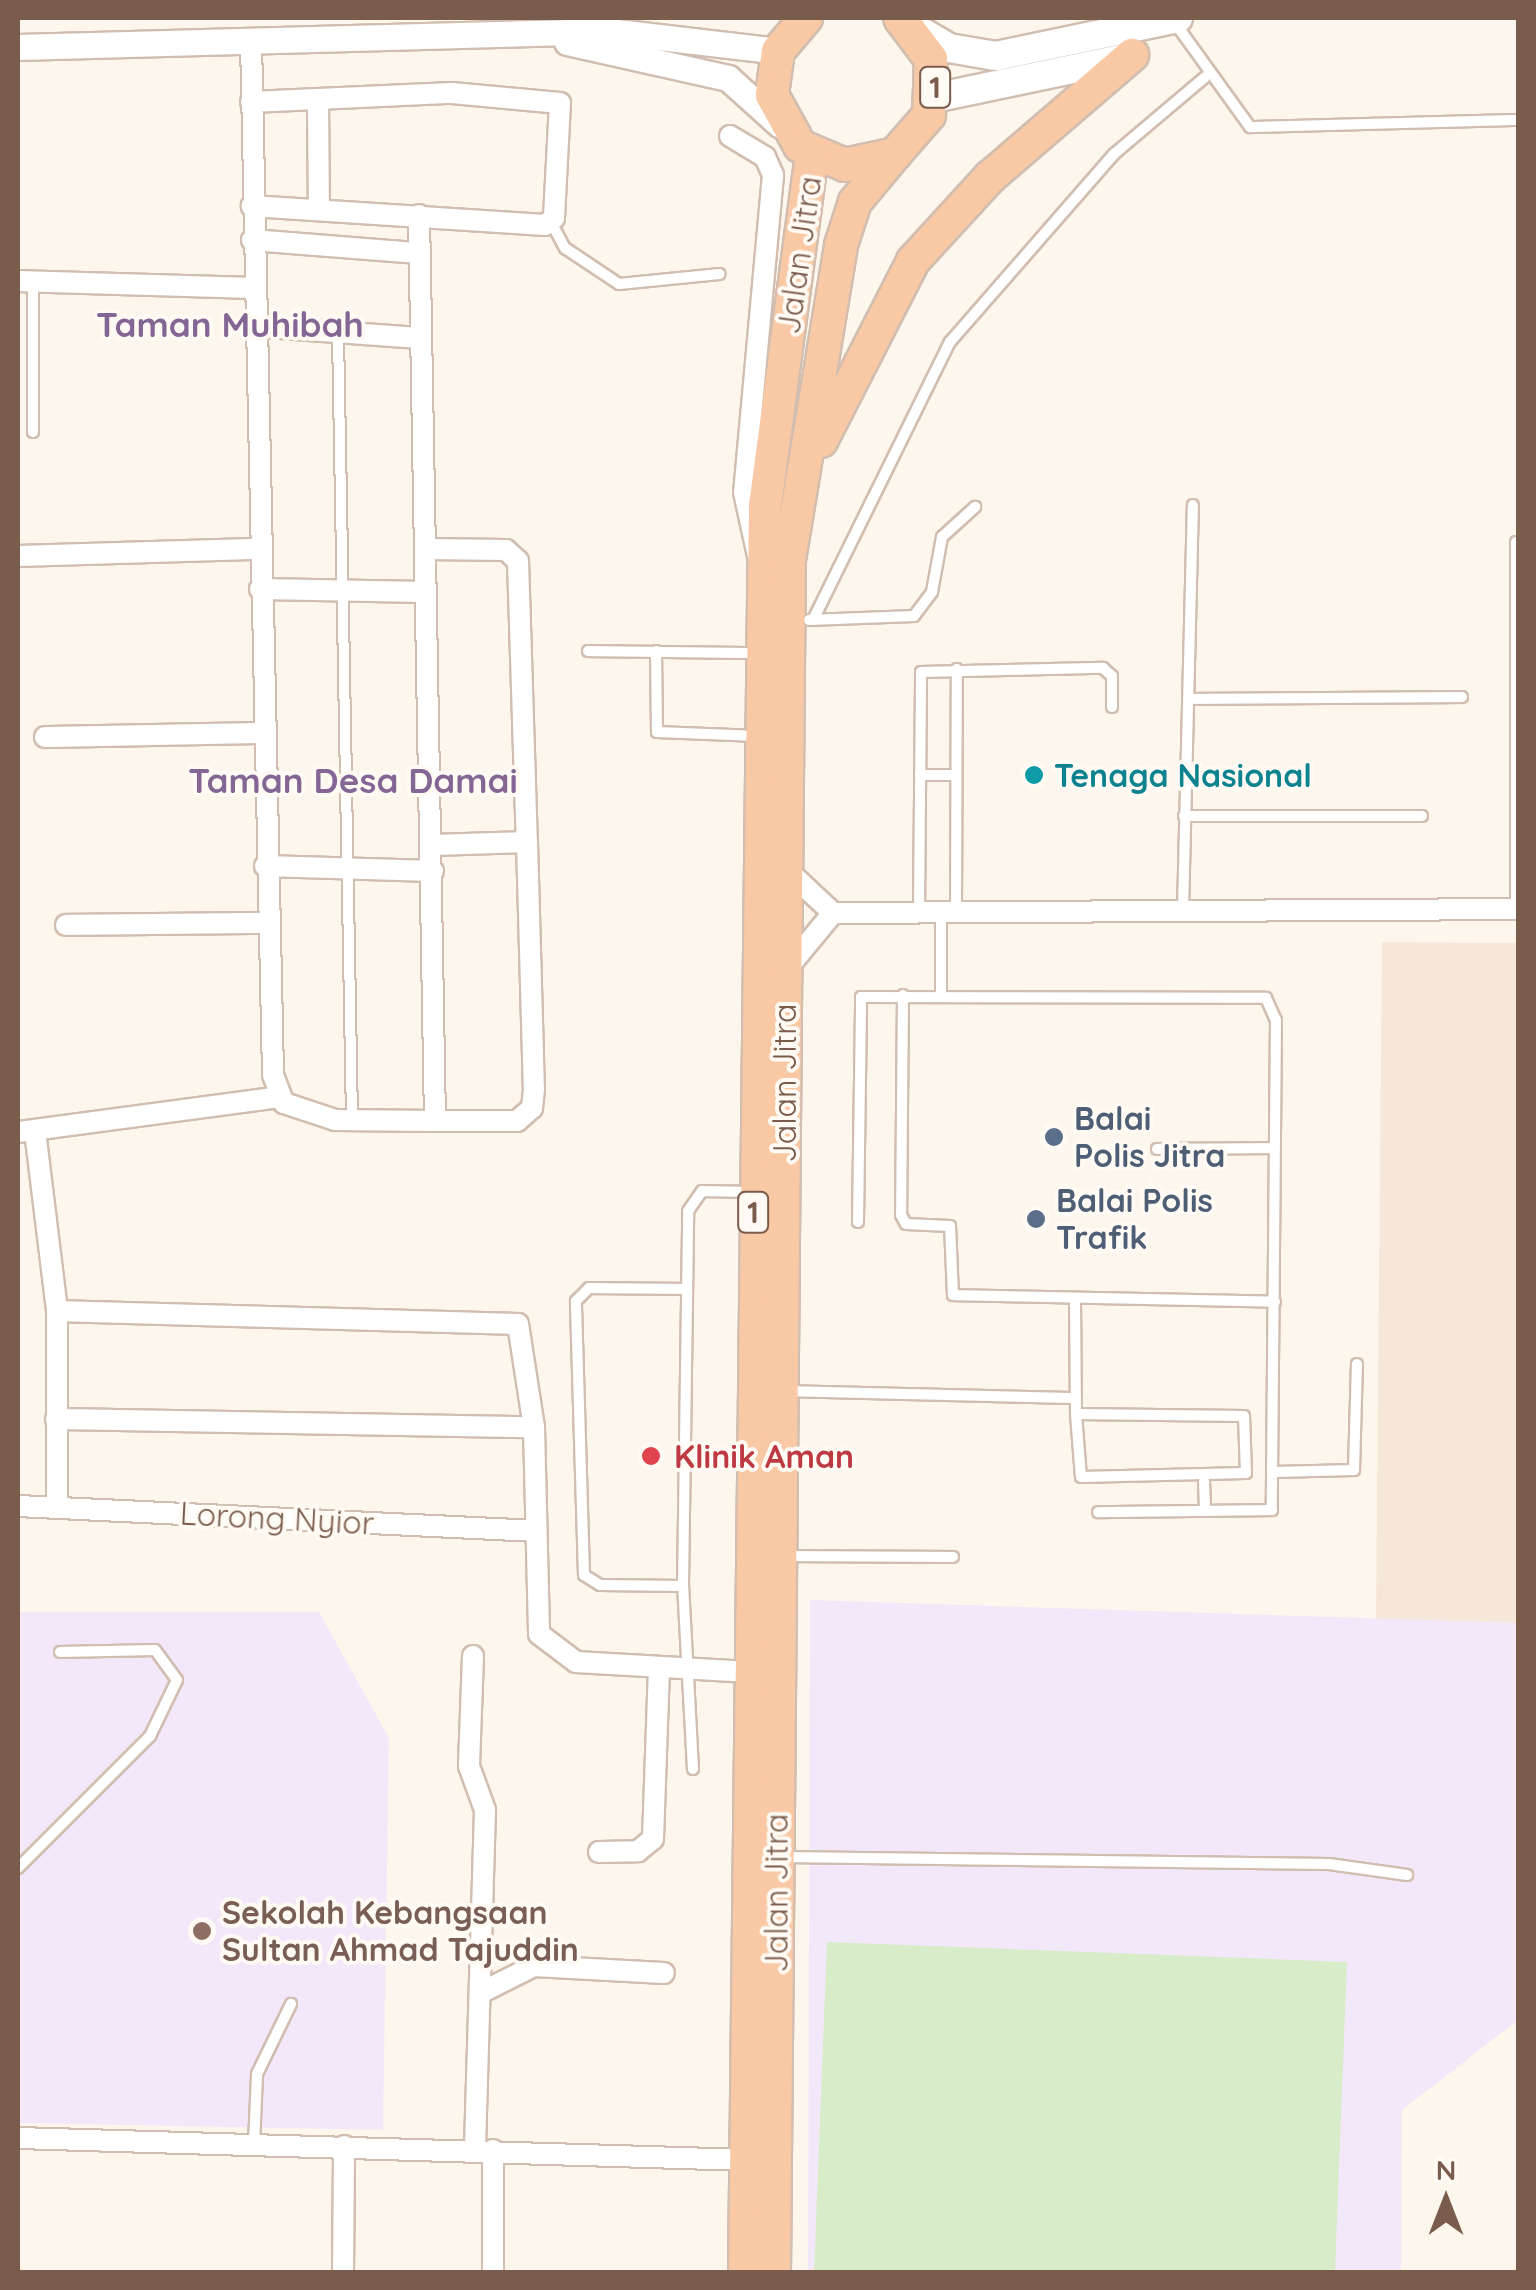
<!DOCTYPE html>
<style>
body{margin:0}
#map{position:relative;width:1536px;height:2290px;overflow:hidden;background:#fdf6ec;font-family:Quicksand,sans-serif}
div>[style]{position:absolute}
.residential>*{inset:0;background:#f5e8da}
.education>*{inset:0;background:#f3e8fa}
.green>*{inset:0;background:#d8ecc9}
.roads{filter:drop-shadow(2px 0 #d1beb0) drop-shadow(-2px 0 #d1beb0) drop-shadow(0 2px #d1beb0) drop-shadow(0 -2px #d1beb0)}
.service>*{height:10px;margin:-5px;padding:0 5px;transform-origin:5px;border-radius:5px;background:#fff}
.minor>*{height:20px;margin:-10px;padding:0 10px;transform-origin:10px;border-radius:10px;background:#fff}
.tertiary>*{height:25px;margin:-12.5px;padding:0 12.5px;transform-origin:12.5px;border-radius:12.5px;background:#fff}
.secondary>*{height:28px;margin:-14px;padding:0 14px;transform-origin:14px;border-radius:14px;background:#fff}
.trunk>*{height:32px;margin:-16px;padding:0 16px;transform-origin:16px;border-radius:16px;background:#f9c8a4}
.dots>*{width:28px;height:28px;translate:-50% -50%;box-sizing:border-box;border:5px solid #fffaf3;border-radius:50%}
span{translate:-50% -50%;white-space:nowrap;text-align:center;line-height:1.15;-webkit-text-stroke:8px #fffaf3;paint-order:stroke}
.shield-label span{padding:2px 8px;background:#fffaf3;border:2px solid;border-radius:8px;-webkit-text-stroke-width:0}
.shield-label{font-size:30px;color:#7a5c4d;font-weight:700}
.street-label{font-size:32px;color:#7a5c4d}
.culture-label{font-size:32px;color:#0d838f;font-weight:700}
.left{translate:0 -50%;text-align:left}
.service-label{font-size:32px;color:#4e5e75;font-weight:700}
.health-label{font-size:32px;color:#be3a42;font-weight:700}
.education-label{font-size:32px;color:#785e54;font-weight:700}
.neighbourhood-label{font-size:35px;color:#846695;font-weight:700}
.frame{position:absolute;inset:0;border:20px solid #7a5c4d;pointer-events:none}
.north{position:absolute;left:1396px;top:2150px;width:100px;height:100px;-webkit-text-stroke:8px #fffaf3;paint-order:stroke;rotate:0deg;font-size:28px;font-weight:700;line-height:40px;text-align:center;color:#7a5c4d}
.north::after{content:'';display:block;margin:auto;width:35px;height:45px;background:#7a5c4d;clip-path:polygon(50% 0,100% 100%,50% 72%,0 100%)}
</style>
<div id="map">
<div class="residential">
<div style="clip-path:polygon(1382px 942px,1518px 943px,1518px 1623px,1376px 1619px)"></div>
</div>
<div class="education">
<div style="clip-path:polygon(810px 1600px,1518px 1623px,1518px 2020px,1402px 2110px,1401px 2272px,808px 2272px)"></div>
<div style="clip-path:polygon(18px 1612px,319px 1612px,389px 1738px,383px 2130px,18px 2123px)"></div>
</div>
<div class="green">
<div style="clip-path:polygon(827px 1942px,1347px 1962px,1335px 2272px,814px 2272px)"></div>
</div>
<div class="roads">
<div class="service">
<div style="left:1175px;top:23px;width:128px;rotate:54.2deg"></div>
<div style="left:1250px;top:127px;width:268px;rotate:-1.5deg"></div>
<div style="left:551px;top:222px;width:30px;rotate:62deg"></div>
<div style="left:565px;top:248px;width:65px;rotate:33.7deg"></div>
<div style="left:619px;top:284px;width:101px;rotate:-5.7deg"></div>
<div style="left:338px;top:333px;width:788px;rotate:88.98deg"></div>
<div style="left:33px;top:432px;width:150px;rotate:-90deg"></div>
<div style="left:1516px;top:542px;width:366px;rotate:90deg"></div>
<div style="left:809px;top:620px;width:105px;rotate:-2.2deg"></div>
<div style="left:914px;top:616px;width:30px;rotate:-53deg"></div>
<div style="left:932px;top:592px;width:56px;rotate:-79.7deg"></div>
<div style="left:942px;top:537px;width:45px;rotate:-42.3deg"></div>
<div style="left:813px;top:620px;width:310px;rotate:-63.8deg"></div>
<div style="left:950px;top:342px;width:249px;rotate:-48.9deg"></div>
<div style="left:1114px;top:154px;width:119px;rotate:-40.2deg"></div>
<div style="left:588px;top:651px;width:173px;rotate:0.7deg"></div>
<div style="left:656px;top:651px;width:81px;rotate:89.3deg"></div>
<div style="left:657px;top:732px;width:101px;rotate:2.3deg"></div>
<div style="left:1189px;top:699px;width:273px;rotate:-0.4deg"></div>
<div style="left:920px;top:775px;width:36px"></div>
<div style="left:1184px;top:816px;width:238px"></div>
<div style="left:1183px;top:910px;width:405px;rotate:-88.6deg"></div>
<div style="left:919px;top:911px;width:239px;rotate:-89.5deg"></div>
<div style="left:921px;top:672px;width:182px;rotate:-1.3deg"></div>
<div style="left:1103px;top:668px;width:12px;rotate:42deg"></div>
<div style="left:1112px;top:676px;width:31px;rotate:90deg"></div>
<div style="left:956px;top:911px;width:242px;rotate:-89.8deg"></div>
<div style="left:941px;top:912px;width:82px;rotate:90deg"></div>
<div style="left:903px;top:995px;width:220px;rotate:90.5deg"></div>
<div style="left:901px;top:1215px;width:10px;rotate:61deg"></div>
<div style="left:906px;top:1224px;width:44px;rotate:2.6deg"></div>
<div style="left:950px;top:1226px;width:69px;rotate:87.5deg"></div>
<div style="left:953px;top:1295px;width:322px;rotate:1.2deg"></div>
<div style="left:1157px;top:1149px;width:117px;rotate:-0.5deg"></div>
<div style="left:858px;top:1222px;width:225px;rotate:-89.2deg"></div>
<div style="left:861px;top:997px;width:405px;rotate:0.1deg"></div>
<div style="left:1266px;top:998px;width:24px;rotate:66deg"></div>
<div style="left:1276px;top:1020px;width:490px;rotate:90.5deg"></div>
<div style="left:1272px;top:1510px;width:174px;rotate:179.3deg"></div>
<div style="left:1075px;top:1301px;width:113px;rotate:89.5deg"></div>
<div style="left:1076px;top:1414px;width:63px;rotate:85.5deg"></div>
<div style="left:1081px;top:1477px;width:165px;rotate:-1.4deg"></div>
<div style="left:1246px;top:1473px;width:57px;rotate:-92deg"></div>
<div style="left:1244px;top:1416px;width:168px;rotate:-179.3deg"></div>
<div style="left:788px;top:1391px;width:288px;rotate:1.4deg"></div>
<div style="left:1274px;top:1472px;width:80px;rotate:-1.4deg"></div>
<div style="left:1354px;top:1470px;width:106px;rotate:-88.4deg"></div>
<div style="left:1204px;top:1481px;width:30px;rotate:88deg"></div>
<div style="left:786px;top:1556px;width:167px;rotate:0.3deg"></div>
<div style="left:683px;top:1586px;width:83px;rotate:-179.3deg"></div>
<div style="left:600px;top:1585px;width:19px;rotate:-148deg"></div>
<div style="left:584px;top:1575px;width:274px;rotate:-91.7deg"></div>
<div style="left:576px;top:1301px;width:18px;rotate:-45deg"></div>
<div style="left:589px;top:1288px;width:95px;rotate:0.6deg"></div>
<div style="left:693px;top:1769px;width:183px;rotate:-93.1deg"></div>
<div style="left:683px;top:1586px;width:375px;rotate:-89.2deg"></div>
<div style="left:688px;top:1211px;width:24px;rotate:-55deg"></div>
<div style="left:702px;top:1191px;width:50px;rotate:1.1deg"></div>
<div style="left:784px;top:1857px;width:545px;rotate:0.74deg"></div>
<div style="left:1329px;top:1864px;width:79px;rotate:8deg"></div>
<div style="left:18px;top:1868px;width:187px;rotate:-45deg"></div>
<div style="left:150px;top:1736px;width:62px;rotate:-64.3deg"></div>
<div style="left:177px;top:1680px;width:37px;rotate:-126deg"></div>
<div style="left:155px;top:1650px;width:95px;rotate:178.8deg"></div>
<div style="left:254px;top:2144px;width:70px;rotate:-87.5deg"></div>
<div style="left:257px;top:2074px;width:78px;rotate:-64.1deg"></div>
</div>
<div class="minor">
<div style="left:251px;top:41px;width:1034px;rotate:88.78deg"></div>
<div style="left:273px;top:1075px;width:30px;rotate:69deg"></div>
<div style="left:284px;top:1103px;width:54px;rotate:18.4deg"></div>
<div style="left:335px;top:1120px;width:100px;rotate:0.6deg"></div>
<div style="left:435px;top:1121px;width:906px;rotate:-91.01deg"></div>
<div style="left:318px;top:101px;width:108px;rotate:89.5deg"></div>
<div style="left:251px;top:102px;width:201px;rotate:-2.6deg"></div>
<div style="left:452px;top:93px;width:108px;rotate:5.3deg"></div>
<div style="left:560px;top:103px;width:115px;rotate:93deg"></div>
<div style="left:554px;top:218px;width:11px;rotate:142deg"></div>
<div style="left:545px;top:225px;width:294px;rotate:-176.3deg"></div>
<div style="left:730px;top:136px;width:41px;rotate:31deg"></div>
<div style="left:765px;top:157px;width:20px;rotate:66deg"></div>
<div style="left:773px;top:175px;width:318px;rotate:95.2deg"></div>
<div style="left:744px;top:492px;width:66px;rotate:77.7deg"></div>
<div style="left:252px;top:240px;width:167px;rotate:4.5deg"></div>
<div style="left:18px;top:281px;width:234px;rotate:1.7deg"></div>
<div style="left:252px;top:326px;width:168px;rotate:4.1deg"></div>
<div style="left:426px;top:549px;width:80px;rotate:0.7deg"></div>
<div style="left:506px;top:550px;width:16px;rotate:43deg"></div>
<div style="left:518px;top:561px;width:281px;rotate:88.2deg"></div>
<div style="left:18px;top:556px;width:242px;rotate:-1.7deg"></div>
<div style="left:260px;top:589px;width:165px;rotate:1deg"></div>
<div style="left:45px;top:737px;width:217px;rotate:-1.1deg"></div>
<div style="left:433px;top:845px;width:94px;rotate:-1.8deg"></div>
<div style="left:527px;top:842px;width:247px;rotate:88.4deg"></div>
<div style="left:534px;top:1089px;width:19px;rotate:96deg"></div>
<div style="left:532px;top:1108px;width:20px;rotate:139deg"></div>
<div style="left:517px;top:1121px;width:82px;rotate:180deg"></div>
<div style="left:265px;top:866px;width:168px;rotate:1.7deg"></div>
<div style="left:788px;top:871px;width:62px;rotate:43deg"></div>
<div style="left:833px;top:913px;width:685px;rotate:-0.33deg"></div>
<div style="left:66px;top:925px;width:200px;rotate:-0.6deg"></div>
<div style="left:790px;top:965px;width:67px;rotate:-50.4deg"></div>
<div style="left:35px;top:1131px;width:181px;rotate:83deg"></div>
<div style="left:57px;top:1311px;width:196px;rotate:90deg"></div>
<div style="left:18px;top:1132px;width:263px;rotate:-7.6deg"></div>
<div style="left:57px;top:1311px;width:461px;rotate:1.6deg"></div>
<div style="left:518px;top:1324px;width:104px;rotate:81.2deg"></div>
<div style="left:534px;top:1427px;width:207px;rotate:88.6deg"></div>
<div style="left:539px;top:1634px;width:46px;rotate:37.1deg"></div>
<div style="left:576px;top:1662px;width:174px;rotate:3.3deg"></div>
<div style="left:56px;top:1419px;width:478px;rotate:1deg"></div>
<div style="left:18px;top:1506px;width:519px;rotate:2.76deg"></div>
<div style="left:473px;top:1656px;width:110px;rotate:92.1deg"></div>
<div style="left:469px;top:1766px;width:47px;rotate:70deg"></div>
<div style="left:485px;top:1810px;width:339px;rotate:91.7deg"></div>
<div style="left:599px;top:1852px;width:39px;rotate:-1deg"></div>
<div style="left:638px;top:1851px;width:19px;rotate:-39deg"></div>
<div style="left:653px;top:1839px;width:168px;rotate:-88deg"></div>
<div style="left:480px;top:1993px;width:60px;rotate:-26.6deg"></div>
<div style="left:534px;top:1966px;width:130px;rotate:3.1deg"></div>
<div style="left:18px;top:2138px;width:729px;rotate:1.73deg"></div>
<div style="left:493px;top:2150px;width:122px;rotate:90deg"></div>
<div style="left:343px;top:2272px;width:126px;rotate:-89.5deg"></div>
</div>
<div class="tertiary">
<div style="left:567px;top:42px;width:165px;rotate:12.6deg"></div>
<div style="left:728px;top:78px;width:69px;rotate:42deg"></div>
<div style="left:18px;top:47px;width:590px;rotate:-1.55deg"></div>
<div style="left:608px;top:31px;width:171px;rotate:6.7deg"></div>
</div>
<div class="secondary">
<div style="left:910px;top:25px;width:45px;rotate:30.5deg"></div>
<div style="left:949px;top:48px;width:48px;rotate:9.7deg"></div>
<div style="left:996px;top:56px;width:186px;rotate:-11.8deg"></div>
<div style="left:934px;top:98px;width:195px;rotate:-11.8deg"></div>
</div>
<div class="trunk">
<div style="left:806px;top:18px;width:43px;rotate:130.3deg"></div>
<div style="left:778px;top:51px;width:44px;rotate:97.8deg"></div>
<div style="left:772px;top:95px;width:58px;rotate:61.2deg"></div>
<div style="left:800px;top:146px;width:49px;rotate:22.9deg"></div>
<div style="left:845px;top:165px;width:51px;rotate:-12.4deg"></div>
<div style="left:895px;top:154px;width:52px;rotate:-48.9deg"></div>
<div style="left:929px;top:115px;width:56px;rotate:-88deg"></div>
<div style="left:931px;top:59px;width:51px;rotate:-127.1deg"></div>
<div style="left:821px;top:441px;width:202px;rotate:-62.9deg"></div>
<div style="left:913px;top:261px;width:113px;rotate:-47.5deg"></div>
<div style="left:989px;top:178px;width:189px;rotate:-40.7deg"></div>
<div style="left:745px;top:2272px;width:1766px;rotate:-89.35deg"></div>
<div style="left:765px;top:506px;width:354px;rotate:-82.4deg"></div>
<div style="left:774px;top:2272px;width:1712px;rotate:-89.5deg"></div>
<div style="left:789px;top:560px;width:319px;rotate:-80.6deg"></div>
<div style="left:841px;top:245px;width:45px;rotate:-72deg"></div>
<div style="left:855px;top:202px;width:62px;rotate:-50.2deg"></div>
</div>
</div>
<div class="dots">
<div style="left:1034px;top:775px;background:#0f9aa8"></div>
<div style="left:1054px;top:1137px;background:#5c6f8a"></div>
<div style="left:1036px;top:1219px;background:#5c6f8a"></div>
<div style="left:651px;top:1456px;background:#e0444e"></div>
<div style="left:202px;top:1931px;background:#8d6e63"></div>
</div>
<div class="shield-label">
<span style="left:935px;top:87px">1</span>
<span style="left:753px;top:1212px">1</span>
</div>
<div class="street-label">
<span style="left:799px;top:255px;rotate:-82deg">Jalan Jitra</span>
<span style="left:784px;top:1083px;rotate:-90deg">Jalan Jitra</span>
<span style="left:277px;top:1518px;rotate:3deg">Lorong Nyior</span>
<span style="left:776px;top:1893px;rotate:-90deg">Jalan Jitra</span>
</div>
<div class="culture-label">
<span class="left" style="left:1054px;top:775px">Tenaga Nasional</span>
</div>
<div class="service-label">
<span class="left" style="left:1074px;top:1137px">Balai<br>Polis Jitra</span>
<span class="left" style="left:1056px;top:1219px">Balai Polis<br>Trafik</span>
</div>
<div class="health-label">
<span class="left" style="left:674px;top:1456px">Klinik Aman</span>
</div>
<div class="education-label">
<span class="left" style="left:222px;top:1931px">Sekolah Kebangsaan<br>Sultan Ahmad Tajuddin</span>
</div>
<div class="neighbourhood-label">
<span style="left:230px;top:324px">Taman Muhibah</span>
<span style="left:353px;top:780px">Taman Desa Damai</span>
</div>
<div class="frame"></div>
<div class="north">N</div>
</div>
